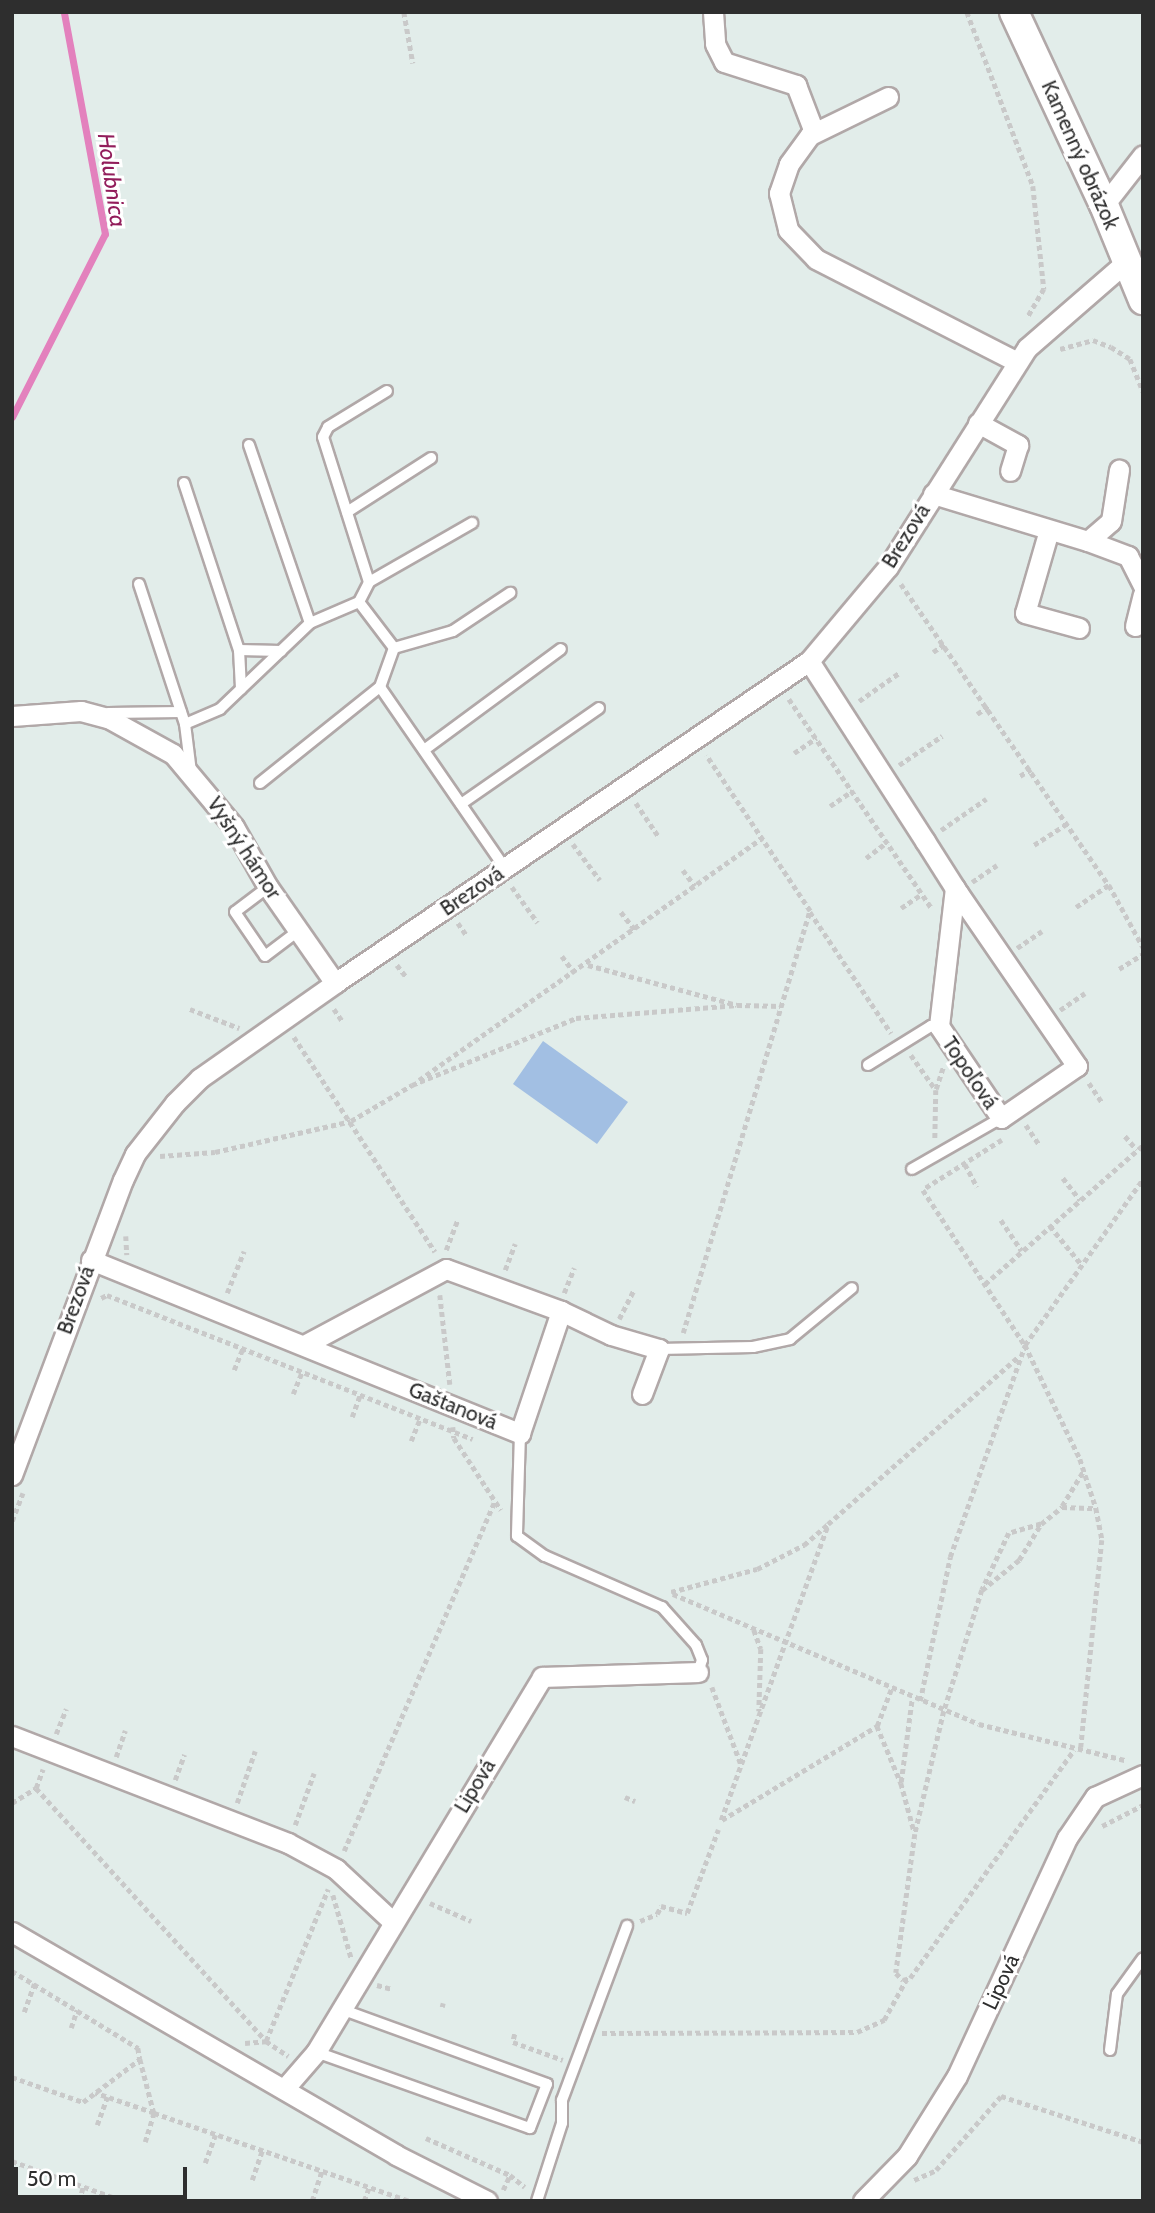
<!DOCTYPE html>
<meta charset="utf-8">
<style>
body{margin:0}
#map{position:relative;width:1155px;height:2213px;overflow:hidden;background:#e2edea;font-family:Cabin,sans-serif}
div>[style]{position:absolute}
.pitch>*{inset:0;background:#a2bfe3}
.stream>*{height:7px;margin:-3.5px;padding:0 3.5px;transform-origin:3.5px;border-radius:3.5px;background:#e381bd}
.path>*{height:4.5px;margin-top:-2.25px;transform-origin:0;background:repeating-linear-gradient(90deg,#c9c9c9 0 5px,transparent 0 8.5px)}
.roads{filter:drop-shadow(2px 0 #b1a8a8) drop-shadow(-2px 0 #b1a8a8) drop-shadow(0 2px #b1a8a8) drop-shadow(0 -2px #b1a8a8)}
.lane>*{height:10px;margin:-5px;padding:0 5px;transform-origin:5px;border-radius:5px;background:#fff}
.street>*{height:19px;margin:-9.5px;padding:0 9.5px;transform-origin:9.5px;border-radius:9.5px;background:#fff}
.secondary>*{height:28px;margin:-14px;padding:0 14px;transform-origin:14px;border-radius:14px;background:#fff}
span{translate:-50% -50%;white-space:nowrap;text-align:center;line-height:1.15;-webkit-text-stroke:6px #fff;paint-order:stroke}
.street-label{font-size:21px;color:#2e2e2e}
.water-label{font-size:23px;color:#921d5b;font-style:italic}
.frame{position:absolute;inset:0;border:14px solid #2e2e2e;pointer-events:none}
.scale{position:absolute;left:14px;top:2167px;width:173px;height:32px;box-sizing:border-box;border:4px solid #2e2e2e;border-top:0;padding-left:9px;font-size:21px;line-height:24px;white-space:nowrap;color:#2e2e2e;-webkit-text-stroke:5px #fff;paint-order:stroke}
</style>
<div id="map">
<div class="pitch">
<div style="clip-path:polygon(543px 1041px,628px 1102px,597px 1144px,513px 1084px)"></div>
</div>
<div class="stream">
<div style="left:12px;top:417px;width:205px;rotate:-63.1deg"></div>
<div style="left:105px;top:234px;width:226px;rotate:-100.5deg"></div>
</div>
<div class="path">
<div style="left:404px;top:12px;width:52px;rotate:80deg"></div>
<div style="left:967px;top:12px;width:186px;rotate:69.2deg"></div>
<div style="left:1033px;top:186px;width:104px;rotate:83.9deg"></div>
<div style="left:1044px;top:289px;width:32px;rotate:120deg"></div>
<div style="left:1060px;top:349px;width:34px;rotate:-15deg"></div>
<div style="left:1093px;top:340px;width:19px;rotate:21deg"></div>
<div style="left:1111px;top:347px;width:22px;rotate:32deg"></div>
<div style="left:1130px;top:359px;width:35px;rotate:68deg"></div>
<div style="left:901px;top:584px;width:366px;rotate:55.4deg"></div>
<div style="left:1109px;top:885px;width:71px;rotate:61.3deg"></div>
<div style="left:933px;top:652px;width:14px;rotate:-34deg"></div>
<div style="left:789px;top:699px;width:254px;rotate:55.7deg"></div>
<div style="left:859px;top:701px;width:49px;rotate:-35deg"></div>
<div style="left:977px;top:714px;width:14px;rotate:-34deg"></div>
<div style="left:794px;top:753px;width:27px;rotate:-34deg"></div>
<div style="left:899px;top:765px;width:52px;rotate:-34deg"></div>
<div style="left:1020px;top:776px;width:13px;rotate:-32deg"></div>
<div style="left:636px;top:803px;width:41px;rotate:55.9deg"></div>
<div style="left:830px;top:806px;width:27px;rotate:-34deg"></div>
<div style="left:941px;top:830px;width:55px;rotate:-34.6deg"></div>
<div style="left:573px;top:844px;width:45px;rotate:53.1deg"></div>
<div style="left:1034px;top:845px;width:40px;rotate:-32.9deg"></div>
<div style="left:866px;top:858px;width:26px;rotate:-37deg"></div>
<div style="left:683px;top:870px;width:20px;rotate:53deg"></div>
<div style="left:972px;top:882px;width:30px;rotate:-34deg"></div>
<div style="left:512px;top:887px;width:44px;rotate:54.2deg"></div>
<div style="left:1076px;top:907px;width:40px;rotate:-34deg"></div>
<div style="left:901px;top:908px;width:25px;rotate:-34deg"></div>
<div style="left:621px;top:912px;width:23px;rotate:52deg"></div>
<div style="left:810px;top:912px;width:146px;rotate:56.2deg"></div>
<div style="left:458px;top:923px;width:16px;rotate:55deg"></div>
<div style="left:1017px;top:948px;width:30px;rotate:-34deg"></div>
<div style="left:562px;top:956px;width:21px;rotate:53deg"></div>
<div style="left:397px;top:965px;width:16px;rotate:52deg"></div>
<div style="left:588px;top:965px;width:154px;rotate:15deg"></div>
<div style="left:737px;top:1005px;width:43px;rotate:1.3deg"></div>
<div style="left:1119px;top:969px;width:28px;rotate:-32deg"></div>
<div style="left:190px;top:1009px;width:53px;rotate:21.2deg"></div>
<div style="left:334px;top:1009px;width:16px;rotate:55deg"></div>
<div style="left:1060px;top:1010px;width:30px;rotate:-34deg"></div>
<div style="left:294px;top:1037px;width:257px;rotate:56.7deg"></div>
<div style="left:911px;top:1055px;width:43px;rotate:54.5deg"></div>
<div style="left:936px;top:1090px;width:50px;rotate:91.1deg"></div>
<div style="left:419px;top:1080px;width:420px;rotate:-35.2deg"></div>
<div style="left:1089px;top:1083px;width:23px;rotate:56deg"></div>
<div style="left:936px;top:1089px;width:23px;rotate:-72deg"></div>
<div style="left:1026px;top:1125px;width:23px;rotate:56deg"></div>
<div style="left:1125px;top:1136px;width:18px;rotate:49deg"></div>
<div style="left:1002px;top:1140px;width:93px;rotate:147.7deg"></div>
<div style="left:923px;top:1190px;width:186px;rotate:56.7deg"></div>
<div style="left:1025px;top:1345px;width:204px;rotate:-54.6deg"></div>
<div style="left:160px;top:1156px;width:55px;rotate:-4.2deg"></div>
<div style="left:215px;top:1152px;width:139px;rotate:-12.8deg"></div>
<div style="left:351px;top:1121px;width:71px;rotate:-30.5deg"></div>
<div style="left:412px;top:1085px;width:177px;rotate:-22.2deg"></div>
<div style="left:576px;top:1018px;width:162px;rotate:-4.6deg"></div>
<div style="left:965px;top:1164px;width:26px;rotate:62deg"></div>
<div style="left:1063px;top:1178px;width:28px;rotate:52deg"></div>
<div style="left:1001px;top:1220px;width:37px;rotate:56deg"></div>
<div style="left:1050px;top:1226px;width:50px;rotate:50.6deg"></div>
<div style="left:126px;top:1236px;width:19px;rotate:87deg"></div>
<div style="left:446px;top:1250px;width:31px;rotate:-69deg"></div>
<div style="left:505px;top:1270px;width:28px;rotate:-69deg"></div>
<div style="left:985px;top:1284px;width:210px;rotate:-41.3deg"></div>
<div style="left:227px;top:1293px;width:45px;rotate:-68deg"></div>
<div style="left:564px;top:1293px;width:27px;rotate:-68deg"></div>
<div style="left:440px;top:1295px;width:90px;rotate:83.6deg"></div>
<div style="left:101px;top:1298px;width:7px;rotate:-27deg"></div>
<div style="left:107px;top:1295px;width:393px;rotate:21.5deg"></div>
<div style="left:619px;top:1319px;width:31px;rotate:-63deg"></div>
<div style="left:683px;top:1333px;width:441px;rotate:-73.3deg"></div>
<div style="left:810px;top:911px;width:187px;rotate:-123.7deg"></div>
<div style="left:234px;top:1370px;width:24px;rotate:-68deg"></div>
<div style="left:293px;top:1394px;width:24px;rotate:-68deg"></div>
<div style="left:352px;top:1417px;width:23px;rotate:-70deg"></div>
<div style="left:453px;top:1427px;width:11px;rotate:85deg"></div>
<div style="left:454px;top:1438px;width:86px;rotate:56.9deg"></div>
<div style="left:411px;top:1441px;width:24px;rotate:-68deg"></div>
<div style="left:1062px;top:1506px;width:42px;rotate:-58.6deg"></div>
<div style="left:12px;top:1521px;width:30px;rotate:-69deg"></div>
<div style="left:1041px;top:1524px;width:27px;rotate:-39deg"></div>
<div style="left:1062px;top:1507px;width:34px;rotate:2deg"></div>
<div style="left:1096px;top:1508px;width:33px;rotate:79deg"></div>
<div style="left:1102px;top:1540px;width:208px;rotate:95.8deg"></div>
<div style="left:982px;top:1590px;width:48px;rotate:-39deg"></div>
<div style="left:1019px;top:1560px;width:42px;rotate:-58.6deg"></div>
<div style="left:1041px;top:1524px;width:33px;rotate:164deg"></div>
<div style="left:1009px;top:1533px;width:63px;rotate:115.3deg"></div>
<div style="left:982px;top:1590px;width:127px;rotate:107.4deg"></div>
<div style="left:944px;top:1711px;width:126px;rotate:103.3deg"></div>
<div style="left:915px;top:1834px;width:140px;rotate:97.8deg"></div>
<div style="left:896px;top:1973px;width:10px;rotate:45deg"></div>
<div style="left:903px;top:1980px;width:7px;rotate:-16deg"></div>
<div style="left:910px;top:1978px;width:281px;rotate:-54.3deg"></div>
<div style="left:671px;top:1592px;width:89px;rotate:-15deg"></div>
<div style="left:757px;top:1569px;width:53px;rotate:-27.1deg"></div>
<div style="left:804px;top:1545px;width:32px;rotate:-41deg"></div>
<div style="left:673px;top:1594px;width:332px;rotate:23deg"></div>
<div style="left:979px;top:1724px;width:150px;rotate:13.9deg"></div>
<div style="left:754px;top:1630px;width:20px;rotate:70deg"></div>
<div style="left:761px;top:1649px;width:62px;rotate:91.8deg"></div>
<div style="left:712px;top:1687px;width:82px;rotate:69.4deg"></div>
<div style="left:920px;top:1701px;width:147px;rotate:-78.2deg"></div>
<div style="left:950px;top:1557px;width:225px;rotate:-70.5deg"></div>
<div style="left:1025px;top:1345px;width:127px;rotate:64.2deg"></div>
<div style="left:1080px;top:1459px;width:52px;rotate:71.9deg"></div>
<div style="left:877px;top:1726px;width:39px;rotate:-69deg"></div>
<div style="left:56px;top:1734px;width:27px;rotate:-68deg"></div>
<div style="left:116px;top:1757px;width:28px;rotate:-71deg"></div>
<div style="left:175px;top:1780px;width:27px;rotate:-70deg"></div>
<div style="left:901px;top:1782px;width:85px;rotate:-82.5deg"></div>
<div style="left:36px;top:1788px;width:20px;rotate:-70deg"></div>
<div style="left:625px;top:1797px;width:11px;rotate:22deg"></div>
<div style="left:12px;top:1803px;width:28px;rotate:-32deg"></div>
<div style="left:36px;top:1788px;width:342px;rotate:47.7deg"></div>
<div style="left:266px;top:2041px;width:164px;rotate:-67.8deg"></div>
<div style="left:237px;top:1803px;width:55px;rotate:-70.9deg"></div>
<div style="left:721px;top:1820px;width:315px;rotate:-70.1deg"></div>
<div style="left:828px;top:1524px;width:253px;rotate:-41.3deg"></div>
<div style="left:722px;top:1820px;width:181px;rotate:-31.2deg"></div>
<div style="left:877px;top:1726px;width:62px;rotate:67.2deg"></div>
<div style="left:901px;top:1783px;width:50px;rotate:74.8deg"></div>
<div style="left:295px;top:1825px;width:55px;rotate:-69.9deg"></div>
<div style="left:1102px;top:1826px;width:46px;rotate:-27.1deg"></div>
<div style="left:344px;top:1851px;width:381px;rotate:-66.7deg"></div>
<div style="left:333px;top:1895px;width:65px;rotate:73.8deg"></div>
<div style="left:430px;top:1903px;width:45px;rotate:23.7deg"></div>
<div style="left:640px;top:1921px;width:18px;rotate:-22deg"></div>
<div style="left:657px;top:1914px;width:9px;rotate:-63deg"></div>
<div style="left:661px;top:1906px;width:27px;rotate:15deg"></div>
<div style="left:687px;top:1913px;width:89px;rotate:-69.5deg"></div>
<div style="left:12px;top:1971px;width:148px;rotate:31.4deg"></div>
<div style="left:138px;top:2048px;width:11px;rotate:80deg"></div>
<div style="left:377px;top:1985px;width:16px;rotate:15deg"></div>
<div style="left:442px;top:2007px;width:4px;rotate:-76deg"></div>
<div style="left:24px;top:2012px;width:30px;rotate:-70deg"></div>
<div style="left:71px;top:2028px;width:19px;rotate:-72deg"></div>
<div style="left:602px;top:2033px;width:255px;rotate:-0.2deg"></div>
<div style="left:857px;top:2032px;width:30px;rotate:-24deg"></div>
<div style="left:884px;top:2020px;width:46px;rotate:-61.2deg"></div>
<div style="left:515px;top:2034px;width:8px;rotate:104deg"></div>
<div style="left:513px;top:2042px;width:53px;rotate:19.8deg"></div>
<div style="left:245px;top:2043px;width:21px;rotate:-5deg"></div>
<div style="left:266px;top:2041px;width:27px;rotate:34deg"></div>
<div style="left:12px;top:2077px;width:75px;rotate:19.4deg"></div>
<div style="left:83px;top:2102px;width:71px;rotate:-37deg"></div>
<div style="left:140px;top:2059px;width:56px;rotate:75.5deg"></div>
<div style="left:154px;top:2113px;width:62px;rotate:-161.3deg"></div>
<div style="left:97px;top:2125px;width:30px;rotate:-70deg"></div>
<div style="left:426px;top:2138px;width:92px;rotate:23.8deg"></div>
<div style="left:510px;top:2175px;width:19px;rotate:39deg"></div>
<div style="left:145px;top:2142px;width:30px;rotate:-73deg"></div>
<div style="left:154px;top:2113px;width:270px;rotate:19deg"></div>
<div style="left:12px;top:2161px;width:119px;rotate:19.7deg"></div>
<div style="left:205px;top:2163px;width:30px;rotate:-70deg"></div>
<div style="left:252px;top:2180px;width:31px;rotate:-71deg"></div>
<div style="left:914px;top:2180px;width:24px;rotate:-24deg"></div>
<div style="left:936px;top:2170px;width:98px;rotate:-48.7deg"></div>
<div style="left:1001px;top:2096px;width:149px;rotate:17.9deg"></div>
<div style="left:503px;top:2190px;width:17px;rotate:-65deg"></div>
<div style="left:79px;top:2201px;width:15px;rotate:-74deg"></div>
<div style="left:312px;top:2201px;width:32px;rotate:-72deg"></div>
<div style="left:364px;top:2201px;width:15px;rotate:-70deg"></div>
</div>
<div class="roads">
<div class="lane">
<div style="left:249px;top:445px;width:188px;rotate:71.1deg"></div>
<div style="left:184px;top:483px;width:176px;rotate:71.8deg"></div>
<div style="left:239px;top:650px;width:42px;rotate:1.4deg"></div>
<div style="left:347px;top:512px;width:100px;rotate:-32.7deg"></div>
<div style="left:369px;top:582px;width:152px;rotate:-107.6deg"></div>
<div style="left:323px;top:437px;width:11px;rotate:-63deg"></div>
<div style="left:328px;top:427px;width:69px;rotate:-31.4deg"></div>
<div style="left:139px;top:584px;width:147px;rotate:71.8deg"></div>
<div style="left:359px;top:602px;width:58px;rotate:52.7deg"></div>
<div style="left:239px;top:650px;width:39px;rotate:87deg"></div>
<div style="left:380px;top:687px;width:41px;rotate:-70.3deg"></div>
<div style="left:394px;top:648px;width:61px;rotate:-16.1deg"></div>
<div style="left:453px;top:631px;width:69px;rotate:-33.7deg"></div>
<div style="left:108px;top:713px;width:73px;rotate:-0.8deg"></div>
<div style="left:424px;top:750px;width:170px;rotate:-36.4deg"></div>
<div style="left:191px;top:772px;width:48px;rotate:-97.1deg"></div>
<div style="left:185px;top:724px;width:38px;rotate:-23deg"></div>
<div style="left:220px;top:709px;width:124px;rotate:-43.7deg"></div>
<div style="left:310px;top:623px;width:53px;rotate:-23.2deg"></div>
<div style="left:359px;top:602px;width:22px;rotate:-63deg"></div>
<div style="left:369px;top:582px;width:119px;rotate:-29.8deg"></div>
<div style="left:260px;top:783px;width:154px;rotate:-38.7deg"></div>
<div style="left:380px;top:687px;width:220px;rotate:55.4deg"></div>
<div style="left:461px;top:804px;width:168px;rotate:-34.8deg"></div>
<div style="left:268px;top:887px;width:41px;rotate:142.9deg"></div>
<div style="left:235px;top:912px;width:53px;rotate:55.7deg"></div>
<div style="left:265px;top:956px;width:41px;rotate:-37.1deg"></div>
<div style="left:868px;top:1065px;width:74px;rotate:-31.8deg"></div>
<div style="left:931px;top:1026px;width:8px"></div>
<div style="left:912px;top:1169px;width:103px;rotate:-29.8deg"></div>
<div style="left:659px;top:1349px;width:94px;rotate:-1.2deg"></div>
<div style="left:753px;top:1347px;width:38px;rotate:-12deg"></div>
<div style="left:790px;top:1339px;width:80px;rotate:-39.4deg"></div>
<div style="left:520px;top:1433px;width:103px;rotate:91.7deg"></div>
<div style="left:517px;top:1536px;width:34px;rotate:36deg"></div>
<div style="left:545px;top:1556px;width:128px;rotate:23.6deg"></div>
<div style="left:662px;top:1607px;width:51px;rotate:48.2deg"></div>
<div style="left:696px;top:1645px;width:16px;rotate:68deg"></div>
<div style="left:702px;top:1660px;width:13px;rotate:108deg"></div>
<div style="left:1110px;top:2050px;width:56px;rotate:-82.9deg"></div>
<div style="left:1117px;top:1994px;width:44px;rotate:-54.2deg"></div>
<div style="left:316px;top:2052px;width:227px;rotate:19.6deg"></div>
<div style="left:530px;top:2128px;width:47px;rotate:-68.9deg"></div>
<div style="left:547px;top:2084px;width:219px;rotate:-160deg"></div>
<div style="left:537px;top:2201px;width:82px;rotate:-72.2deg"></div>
<div style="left:562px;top:2123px;width:23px;rotate:-90deg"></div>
<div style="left:562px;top:2100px;width:186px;rotate:-69.5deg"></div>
</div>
<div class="street">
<div style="left:713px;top:12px;width:32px;rotate:86deg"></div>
<div style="left:715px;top:44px;width:20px;rotate:63deg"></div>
<div style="left:724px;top:62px;width:76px;rotate:17.7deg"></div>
<div style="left:796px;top:85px;width:50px;rotate:69deg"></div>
<div style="left:888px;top:97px;width:87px;rotate:154deg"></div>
<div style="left:810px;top:135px;width:36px;rotate:126deg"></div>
<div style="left:789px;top:164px;width:31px;rotate:109deg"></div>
<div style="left:779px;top:193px;width:38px;rotate:76deg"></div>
<div style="left:788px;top:230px;width:40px;rotate:46deg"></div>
<div style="left:816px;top:259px;width:226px;rotate:27.1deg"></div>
<div style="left:1104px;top:205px;width:63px;rotate:-52deg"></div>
<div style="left:978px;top:423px;width:46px;rotate:28.8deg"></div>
<div style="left:1018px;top:445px;width:27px;rotate:107deg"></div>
<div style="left:933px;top:494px;width:162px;rotate:16.9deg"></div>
<div style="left:1088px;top:541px;width:30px;rotate:-41deg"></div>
<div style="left:1111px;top:521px;width:52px;rotate:-81.1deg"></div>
<div style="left:1049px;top:530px;width:86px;rotate:106.1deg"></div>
<div style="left:1025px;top:613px;width:56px;rotate:15.5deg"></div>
<div style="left:1088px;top:541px;width:43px;rotate:20.6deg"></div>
<div style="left:1128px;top:556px;width:33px;rotate:63deg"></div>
<div style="left:1135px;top:626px;width:32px;rotate:-76deg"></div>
<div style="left:809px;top:661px;width:214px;rotate:57.2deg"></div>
<div style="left:925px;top:841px;width:62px;rotate:57.6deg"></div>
<div style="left:958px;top:893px;width:210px;rotate:55.5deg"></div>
<div style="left:1077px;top:1066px;width:92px;rotate:145.6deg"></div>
<div style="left:1001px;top:1118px;width:111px;rotate:-124deg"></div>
<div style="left:939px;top:1026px;width:139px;rotate:-83.4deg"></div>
<div style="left:12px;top:716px;width:69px;rotate:-4.1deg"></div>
<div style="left:81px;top:711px;width:28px;rotate:15deg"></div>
<div style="left:108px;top:718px;width:74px;rotate:29deg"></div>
<div style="left:173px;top:754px;width:95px;rotate:50.1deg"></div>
<div style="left:234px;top:827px;width:69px;rotate:60.5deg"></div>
<div style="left:268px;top:887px;width:117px;rotate:55.1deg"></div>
<div style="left:91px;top:1260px;width:463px;rotate:22deg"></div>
<div style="left:520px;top:1433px;width:129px;rotate:-71.4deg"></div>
<div style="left:561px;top:1311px;width:122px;rotate:-159.9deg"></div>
<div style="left:446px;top:1269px;width:159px;rotate:151.8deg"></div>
<div style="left:561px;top:1311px;width:55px;rotate:25.6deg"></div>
<div style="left:611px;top:1335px;width:50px;rotate:16.3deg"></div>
<div style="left:659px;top:1349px;width:48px;rotate:110.7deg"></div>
<div style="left:12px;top:1475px;width:315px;rotate:-69.4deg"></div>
<div style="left:123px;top:1180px;width:29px;rotate:-65deg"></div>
<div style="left:135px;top:1154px;width:65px;rotate:-51.9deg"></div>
<div style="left:175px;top:1103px;width:35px;rotate:-45deg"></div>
<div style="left:200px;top:1078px;width:165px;rotate:-35.1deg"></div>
<div style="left:335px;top:983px;width:573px;rotate:-34.19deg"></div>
<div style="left:809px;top:661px;width:123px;rotate:-50deg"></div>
<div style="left:888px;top:567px;width:259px;rotate:-57.6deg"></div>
<div style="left:1027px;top:348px;width:131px;rotate:-41deg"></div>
<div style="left:12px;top:1736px;width:296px;rotate:21.2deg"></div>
<div style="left:288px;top:1843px;width:55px;rotate:28.4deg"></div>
<div style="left:336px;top:1869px;width:76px;rotate:42.9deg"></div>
<div style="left:12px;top:1932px;width:444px;rotate:30.1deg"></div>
<div style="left:396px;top:2155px;width:102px;rotate:26.8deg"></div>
<div style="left:284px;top:2089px;width:49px;rotate:-49.1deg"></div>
<div style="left:316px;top:2052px;width:438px;rotate:-58.9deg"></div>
<div style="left:542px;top:1677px;width:156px;rotate:-1.8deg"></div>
<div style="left:863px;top:2201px;width:63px;rotate:-45.6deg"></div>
<div style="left:907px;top:2156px;width:94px;rotate:-58deg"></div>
<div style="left:957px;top:2076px;width:262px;rotate:-65.2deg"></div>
<div style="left:1067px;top:1838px;width:50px;rotate:-55.7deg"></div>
<div style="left:1095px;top:1797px;width:53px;rotate:-24.6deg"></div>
</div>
<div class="secondary">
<div style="left:1014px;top:12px;width:213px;rotate:65deg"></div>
<div style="left:1104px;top:205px;width:103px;rotate:67.7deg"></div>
</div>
</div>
<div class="street-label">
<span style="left:1080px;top:155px;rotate:66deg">Kamenný obrázok</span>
<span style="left:906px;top:536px;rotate:-58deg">Brezová</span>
<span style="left:244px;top:848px;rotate:57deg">Vyšný hámor</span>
<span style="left:472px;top:891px;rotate:-34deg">Brezová</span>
<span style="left:970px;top:1073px;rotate:56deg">Topoľová</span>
<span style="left:76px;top:1300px;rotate:-70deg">Brezová</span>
<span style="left:453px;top:1406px;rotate:22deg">Gaštanová</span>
<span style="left:475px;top:1786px;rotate:-59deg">Lipová</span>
<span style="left:1001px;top:1982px;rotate:-65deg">Lipová</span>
</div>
<div class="water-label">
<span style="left:112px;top:180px;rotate:82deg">Holubnica</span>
</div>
<div class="frame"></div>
<div class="scale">50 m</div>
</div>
